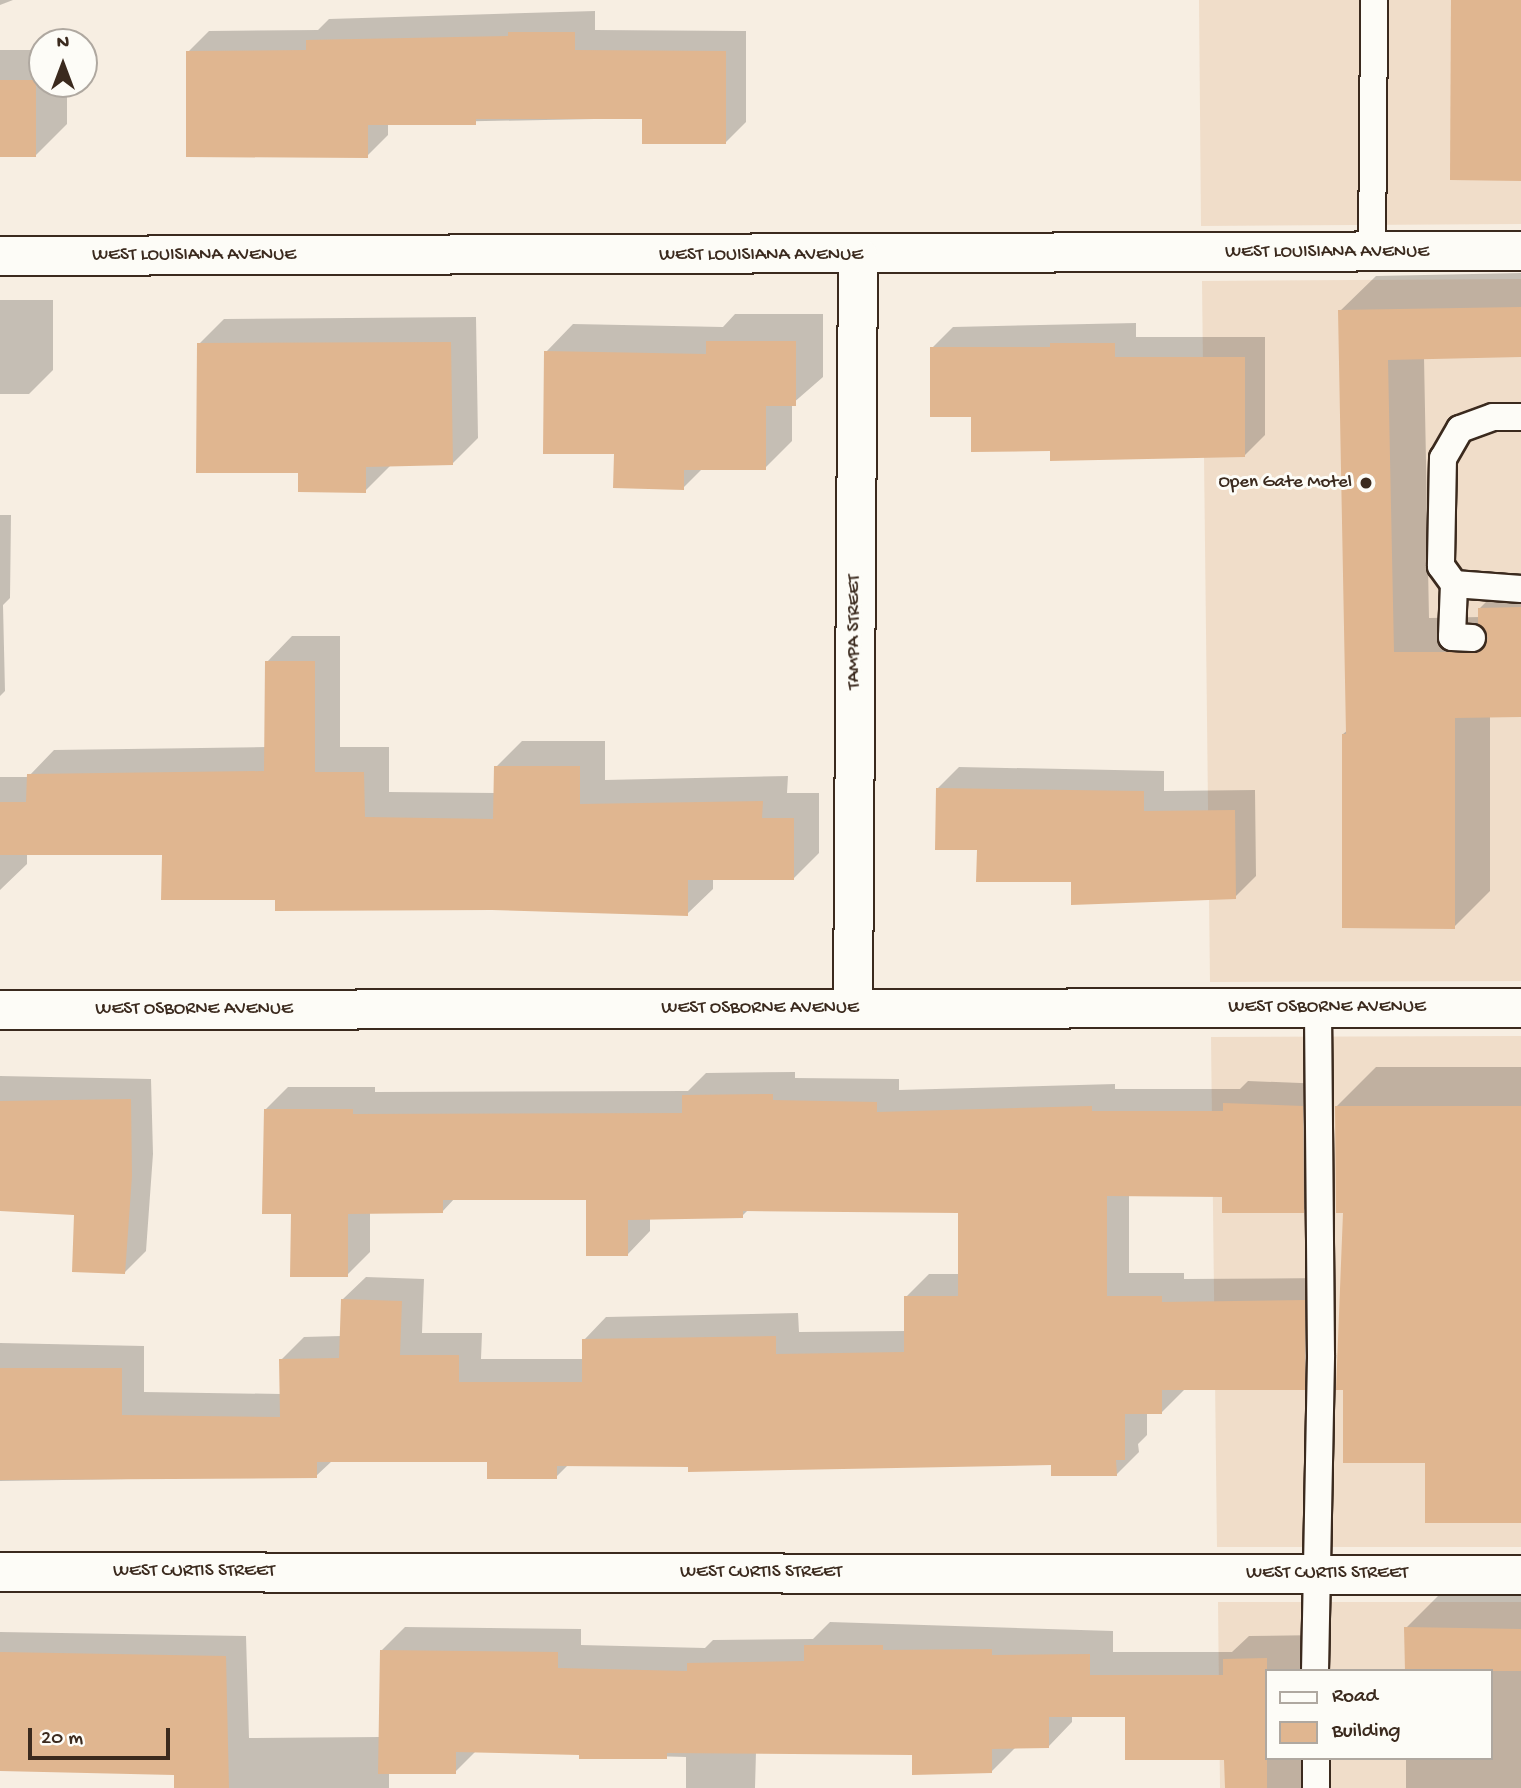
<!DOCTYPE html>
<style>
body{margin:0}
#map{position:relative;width:1521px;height:1788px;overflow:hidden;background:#f7eee2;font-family:"Gochi Hand",sans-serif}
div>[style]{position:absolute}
.built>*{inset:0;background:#f0ddc9}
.shadow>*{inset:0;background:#0003}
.building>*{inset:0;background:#e0b690}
.roads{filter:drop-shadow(2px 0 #3b2a1e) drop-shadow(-2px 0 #3b2a1e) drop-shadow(0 2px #3b2a1e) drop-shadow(0 -2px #3b2a1e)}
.lane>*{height:26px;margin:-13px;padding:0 13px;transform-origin:13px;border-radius:13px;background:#fdfcf7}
.street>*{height:38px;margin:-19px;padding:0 19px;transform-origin:19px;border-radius:19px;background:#fdfcf7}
.secondary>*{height:38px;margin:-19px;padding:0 19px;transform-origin:19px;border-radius:19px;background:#fdfcf7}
.dots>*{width:19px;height:19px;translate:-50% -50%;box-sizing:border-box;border:4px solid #fdfcf7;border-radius:50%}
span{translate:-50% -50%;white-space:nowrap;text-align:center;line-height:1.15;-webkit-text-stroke:6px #fdfcf7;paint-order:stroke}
.street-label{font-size:19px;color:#3b2a1e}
.poi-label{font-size:19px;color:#3b2a1e}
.right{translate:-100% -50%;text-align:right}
.legend{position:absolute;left:1265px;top:1669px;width:228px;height:91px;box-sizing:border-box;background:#fdfcf7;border:2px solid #afa8a0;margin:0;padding:9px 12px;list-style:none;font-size:21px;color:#3b2a1e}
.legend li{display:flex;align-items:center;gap:14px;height:35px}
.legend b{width:35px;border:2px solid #afa8a0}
.north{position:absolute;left:28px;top:28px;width:70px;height:70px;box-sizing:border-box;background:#fdfcf7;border:2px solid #afa8a0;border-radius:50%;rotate:0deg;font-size:19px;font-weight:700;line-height:28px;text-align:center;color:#3b2a1e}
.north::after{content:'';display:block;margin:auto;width:24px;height:32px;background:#3b2a1e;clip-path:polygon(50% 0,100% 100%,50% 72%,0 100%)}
.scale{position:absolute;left:28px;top:1728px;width:142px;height:32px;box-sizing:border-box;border:4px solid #3b2a1e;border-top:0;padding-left:9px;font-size:21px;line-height:24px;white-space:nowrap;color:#3b2a1e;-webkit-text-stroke:5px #fdfcf7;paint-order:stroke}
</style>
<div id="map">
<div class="built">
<div style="clip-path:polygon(1199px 0,1521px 0,1521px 224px,1201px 226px)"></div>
<div style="clip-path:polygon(1521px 279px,1521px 981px,1210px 982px,1202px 281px)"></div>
<div style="clip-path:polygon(1521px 1036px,1521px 1547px,1217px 1547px,1211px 1037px)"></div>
<div style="clip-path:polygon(evenodd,1218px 1602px,1521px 1602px,1521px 1788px,1220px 1788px,1218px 1602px,1267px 1671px,1491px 1671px,1491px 1758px,1267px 1758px,1267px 1671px)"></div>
</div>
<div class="shadow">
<div style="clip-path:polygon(0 0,13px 0,0 5px)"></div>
<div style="clip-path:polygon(595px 11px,595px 30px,746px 31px,746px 122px,725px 143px,644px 118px,388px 123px,388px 135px,367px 156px,188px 52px,209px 31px,318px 30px,329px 19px)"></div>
<div style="clip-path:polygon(0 50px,42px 50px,42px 84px,67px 84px,67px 124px,36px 155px,0 155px)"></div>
<div style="clip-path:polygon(1521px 273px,1521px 356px,1424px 357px,1429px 618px,1480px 617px,1480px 608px,1515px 573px,1521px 573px,1521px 715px,1490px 716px,1490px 891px,1454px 927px,1343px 734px,1348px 730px,1340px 311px,1376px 276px)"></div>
<div style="clip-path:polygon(0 300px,53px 300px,53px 370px,29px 394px,0 394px)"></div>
<div style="clip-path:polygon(735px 314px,823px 314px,823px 377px,792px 404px,792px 441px,765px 468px,703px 468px,683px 488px,615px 453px,546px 352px,573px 324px,723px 327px)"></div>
<div style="clip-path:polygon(476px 317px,478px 438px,452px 464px,391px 465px,365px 491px,300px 471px,199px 344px,224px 319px)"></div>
<div style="clip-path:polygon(1136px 323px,1136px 337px,1265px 337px,1265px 435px,1244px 456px,1052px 449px,973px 415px,932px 348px,953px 327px)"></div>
<div style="clip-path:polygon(0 515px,11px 515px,10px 598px,3px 605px,5px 691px,0 696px)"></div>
<div style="clip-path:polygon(292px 636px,340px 636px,340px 747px,389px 747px,389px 792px,496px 793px,496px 767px,522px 741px,605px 741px,605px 780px,788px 776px,787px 793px,819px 793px,819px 853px,794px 878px,713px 878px,713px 889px,687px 914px,164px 853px,27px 853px,27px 864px,0 890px,0 777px,28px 777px,54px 750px,266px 747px,267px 662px)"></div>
<div style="clip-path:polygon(959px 767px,1164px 771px,1164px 791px,1255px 790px,1256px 876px,1235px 897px,1073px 903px,1073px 880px,979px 849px,938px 788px)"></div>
<div style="clip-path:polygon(1376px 1067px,1521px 1067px,1521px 1521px,1427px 1461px,1345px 1211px,1336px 1107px)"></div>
<div style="clip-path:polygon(795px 1072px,795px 1078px,899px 1079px,899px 1090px,1115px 1084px,1115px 1089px,1240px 1089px,1248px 1081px,1325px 1084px,1326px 1188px,1303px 1211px,1223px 1195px,1129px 1195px,1129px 1273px,1184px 1273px,1184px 1279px,1327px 1278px,1327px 1365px,1304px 1388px,1185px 1389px,1162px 1412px,1147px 1412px,1147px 1435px,1138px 1444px,1139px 1452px,1116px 1475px,1052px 1463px,569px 1464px,556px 1477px,489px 1461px,332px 1461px,316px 1476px,0 1481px,0 1343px,144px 1346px,144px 1392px,281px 1394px,281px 1360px,304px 1337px,341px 1336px,343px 1299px,366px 1277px,424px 1279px,422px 1333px,482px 1333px,481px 1359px,583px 1359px,584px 1340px,606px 1317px,798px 1313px,799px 1332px,906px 1331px,906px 1297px,929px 1274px,960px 1274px,960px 1212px,749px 1209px,742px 1216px,650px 1218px,650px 1231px,628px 1254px,588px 1198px,455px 1198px,442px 1212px,370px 1212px,370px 1252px,347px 1275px,293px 1212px,265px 1110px,288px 1087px,375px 1087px,375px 1092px,688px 1091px,706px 1073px)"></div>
<div style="clip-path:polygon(0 1076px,151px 1079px,153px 1154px,146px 1251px,125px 1272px,75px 1214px,0 1210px)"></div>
<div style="clip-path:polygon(1442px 1592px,1521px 1593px,1521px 1788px,1406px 1788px,1406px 1758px,1491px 1758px,1491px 1671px,1406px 1628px)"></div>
<div style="clip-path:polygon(830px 1622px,1113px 1631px,1113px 1652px,1232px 1652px,1249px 1636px,1322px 1635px,1323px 1671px,1267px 1671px,1267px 1758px,1324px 1758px,1321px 1788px,1226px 1788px,1226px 1758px,1127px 1715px,1072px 1715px,1072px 1722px,1049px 1746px,1016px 1747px,992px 1771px,914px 1753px,756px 1752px,755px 1788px,686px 1788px,686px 1757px,476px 1751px,455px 1772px,389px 1772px,389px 1788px,176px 1788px,176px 1773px,0 1770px,0 1632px,246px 1636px,249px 1738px,380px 1737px,381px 1651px,405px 1627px,581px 1629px,581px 1645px,705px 1648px,713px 1640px,813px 1639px)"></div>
</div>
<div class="building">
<div style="clip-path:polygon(1451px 0,1521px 0,1521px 181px,1450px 180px)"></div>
<div style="clip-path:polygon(508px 32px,575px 32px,575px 50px,726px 51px,726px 144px,642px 144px,642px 119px,476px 119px,476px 125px,368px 125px,368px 158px,186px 157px,186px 51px,306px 50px,306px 40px,508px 36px)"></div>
<div style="clip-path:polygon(0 80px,36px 80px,36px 157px,0 157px)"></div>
<div style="clip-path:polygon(1521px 307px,1521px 357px,1388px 360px,1394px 652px,1479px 652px,1488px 638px,1478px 624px,1478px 608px,1521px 607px,1521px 717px,1455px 718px,1455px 929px,1342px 928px,1342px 734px,1346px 734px,1338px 310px)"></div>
<div style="clip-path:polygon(706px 341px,796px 341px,796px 406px,766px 406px,766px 470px,684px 470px,684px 490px,613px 488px,614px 454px,543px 454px,544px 351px,706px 354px)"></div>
<div style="clip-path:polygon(451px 342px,453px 465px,366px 467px,366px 493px,298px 492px,298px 473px,196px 473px,197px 343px)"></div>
<div style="clip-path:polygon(1050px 343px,1115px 343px,1115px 357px,1245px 357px,1245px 457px,1050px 461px,1050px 451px,971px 452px,971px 417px,930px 417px,930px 347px,1050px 347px)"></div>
<div style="clip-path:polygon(265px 661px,315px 661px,315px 772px,364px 772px,365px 817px,493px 819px,494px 766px,580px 766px,580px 804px,763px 801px,762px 818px,794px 818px,794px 880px,688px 880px,688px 916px,492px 910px,275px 911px,275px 900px,161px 900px,162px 855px,0 855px,0 802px,26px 802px,27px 774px,264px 771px)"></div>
<div style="clip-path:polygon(936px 788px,1144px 791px,1144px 811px,1235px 810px,1236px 899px,1071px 905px,1071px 882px,976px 882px,977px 850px,935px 850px)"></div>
<div style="clip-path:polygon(773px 1094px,773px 1100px,877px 1102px,877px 1112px,1092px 1106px,1092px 1111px,1223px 1111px,1223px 1103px,1303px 1106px,1304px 1213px,1222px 1213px,1222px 1197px,1107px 1196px,1107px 1296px,1162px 1296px,1162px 1302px,1305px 1300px,1305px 1390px,1162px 1390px,1162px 1414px,1125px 1414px,1125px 1460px,1116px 1460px,1117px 1476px,1051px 1476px,1051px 1465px,688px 1472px,688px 1467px,557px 1466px,557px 1479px,487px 1479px,487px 1462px,317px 1462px,317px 1478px,0 1480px,0 1368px,122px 1368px,122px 1415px,280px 1417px,279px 1359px,339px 1358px,341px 1299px,402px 1301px,400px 1355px,459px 1355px,459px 1382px,582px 1382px,582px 1339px,776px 1336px,776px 1354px,904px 1352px,904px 1296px,958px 1296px,958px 1213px,743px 1211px,743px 1218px,628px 1220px,628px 1256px,586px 1256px,586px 1200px,443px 1200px,443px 1213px,348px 1214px,348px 1277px,290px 1277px,291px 1214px,262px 1214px,264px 1109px,353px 1109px,353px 1114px,682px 1113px,682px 1095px)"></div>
<div style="clip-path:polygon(131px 1099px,132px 1176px,125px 1274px,72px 1272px,74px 1215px,0 1211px,0 1101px)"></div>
<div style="clip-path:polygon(1335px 1106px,1521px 1106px,1521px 1523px,1425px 1523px,1425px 1463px,1343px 1463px,1343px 1390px,1336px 1390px,1343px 1213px,1336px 1213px)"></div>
<div style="clip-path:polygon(1404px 1627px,1521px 1629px,1521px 1671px,1405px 1671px)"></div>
<div style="clip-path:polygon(804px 1645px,883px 1645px,883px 1650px,992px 1649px,992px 1655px,1090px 1654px,1090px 1675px,1223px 1675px,1223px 1659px,1267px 1658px,1267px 1788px,1225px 1788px,1224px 1760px,1125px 1760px,1125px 1717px,1049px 1717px,1049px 1748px,992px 1749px,992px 1773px,912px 1775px,912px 1755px,667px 1753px,667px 1759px,579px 1759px,579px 1755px,456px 1752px,456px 1774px,378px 1774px,380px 1650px,558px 1652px,558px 1668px,687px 1671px,687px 1663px,804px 1661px)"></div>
<div style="clip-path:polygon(0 1652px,226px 1656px,229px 1788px,174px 1788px,174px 1775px,0 1771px)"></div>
</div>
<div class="roads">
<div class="lane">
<div style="left:1372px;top:252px;width:252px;rotate:-89.5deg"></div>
<div style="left:1521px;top:417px;width:28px;rotate:180deg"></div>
<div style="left:1493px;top:417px;width:35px;rotate:160deg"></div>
<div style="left:1460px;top:429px;width:34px;rotate:120deg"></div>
<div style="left:1443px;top:458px;width:108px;rotate:91.1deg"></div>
<div style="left:1441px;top:566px;width:22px;rotate:54deg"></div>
<div style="left:1454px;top:584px;width:67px;rotate:4.3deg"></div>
<div style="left:1454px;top:584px;width:53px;rotate:92.2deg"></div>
<div style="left:1452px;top:637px;width:20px;rotate:3deg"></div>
<div style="left:1315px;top:1671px;width:316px;rotate:-88.9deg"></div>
<div style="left:1321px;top:1355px;width:347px;rotate:-90.5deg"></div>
<div style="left:1316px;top:1758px;width:30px;rotate:90deg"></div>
</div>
<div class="street">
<div style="left:0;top:256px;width:1521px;rotate:-0.19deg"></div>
<div style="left:853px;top:1009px;width:753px;rotate:-89.62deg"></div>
<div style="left:0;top:1572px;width:1521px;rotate:0.11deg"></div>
</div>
<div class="secondary">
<div style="left:0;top:1010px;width:1521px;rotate:-0.08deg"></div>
</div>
</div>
<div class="dots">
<div style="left:1366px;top:483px;background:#3b2a1e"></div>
</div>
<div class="street-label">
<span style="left:1327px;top:253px">WEST LOUISIANA AVENUE</span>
<span style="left:194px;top:256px">WEST LOUISIANA AVENUE</span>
<span style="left:761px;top:256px">WEST LOUISIANA AVENUE</span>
<span style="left:855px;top:632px;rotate:-90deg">TAMPA STREET</span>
<span style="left:1327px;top:1008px">WEST OSBORNE AVENUE</span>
<span style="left:760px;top:1009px">WEST OSBORNE AVENUE</span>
<span style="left:194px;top:1010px">WEST OSBORNE AVENUE</span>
<span style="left:194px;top:1572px">WEST CURTIS STREET</span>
<span style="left:761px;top:1573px">WEST CURTIS STREET</span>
<span style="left:1327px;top:1574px">WEST CURTIS STREET</span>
</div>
<div class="poi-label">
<span class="right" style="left:1352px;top:483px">Open Gate Motel</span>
</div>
<ul class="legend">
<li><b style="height:9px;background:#fdfcf7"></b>Road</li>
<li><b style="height:19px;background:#e0b690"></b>Building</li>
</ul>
<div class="north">N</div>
<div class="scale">20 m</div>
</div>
